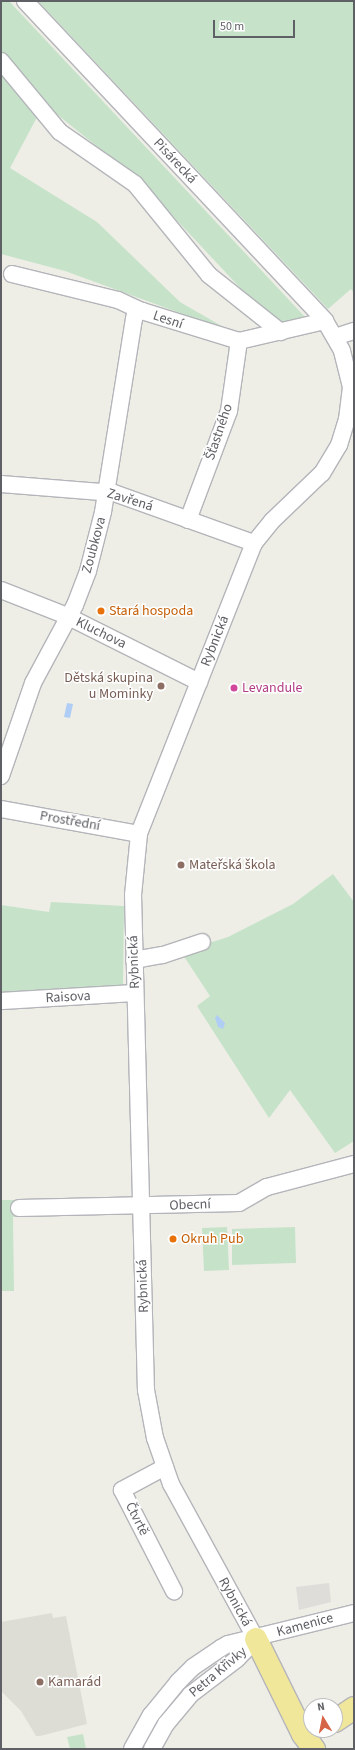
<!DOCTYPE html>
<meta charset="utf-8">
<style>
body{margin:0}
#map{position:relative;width:355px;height:1750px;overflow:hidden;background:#eeeee7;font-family:"Source Sans 3",sans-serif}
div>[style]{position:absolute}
.industrial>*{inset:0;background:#deddd9}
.education>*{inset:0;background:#deddd5}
.green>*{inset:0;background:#c6e3ca}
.water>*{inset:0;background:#b0cef5}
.roads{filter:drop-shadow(1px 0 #b4b5ba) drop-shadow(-1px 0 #b4b5ba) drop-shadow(0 1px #b4b5ba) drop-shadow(0 -1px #b4b5ba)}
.minor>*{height:16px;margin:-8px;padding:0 8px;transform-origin:8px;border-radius:8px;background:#fff}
.highway>*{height:22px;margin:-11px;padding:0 11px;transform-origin:11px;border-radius:11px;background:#f1e79b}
.dots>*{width:11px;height:11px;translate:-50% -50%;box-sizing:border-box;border:2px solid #fff;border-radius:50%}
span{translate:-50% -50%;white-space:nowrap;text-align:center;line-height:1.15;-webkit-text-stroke:3px #fff;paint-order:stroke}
.street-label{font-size:14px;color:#5e6065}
.food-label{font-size:14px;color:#c56008}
.left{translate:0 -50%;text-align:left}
.education-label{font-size:14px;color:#785e54}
.right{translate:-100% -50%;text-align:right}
.hotel-label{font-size:14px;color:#b23c85}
.frame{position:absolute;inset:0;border:2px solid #5e6065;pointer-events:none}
.north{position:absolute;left:303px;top:1698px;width:40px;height:40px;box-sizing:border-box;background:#fff;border:1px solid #bfbfc1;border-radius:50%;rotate:350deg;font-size:11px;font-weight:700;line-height:16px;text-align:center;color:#5e6065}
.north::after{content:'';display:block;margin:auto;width:14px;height:18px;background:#d66446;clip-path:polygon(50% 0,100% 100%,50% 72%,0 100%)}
.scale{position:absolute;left:213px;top:20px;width:82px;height:18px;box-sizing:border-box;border:2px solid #5e6065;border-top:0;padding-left:5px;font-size:12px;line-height:14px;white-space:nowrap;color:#5e6065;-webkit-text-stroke:3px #fff;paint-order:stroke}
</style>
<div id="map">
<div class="industrial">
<div style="clip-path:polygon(329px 1583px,331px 1602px,299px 1610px,296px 1587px)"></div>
</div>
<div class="education">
<div style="clip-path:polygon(52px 1613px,53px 1618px,66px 1616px,87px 1724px,40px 1736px,36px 1736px,21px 1711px,1px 1691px,1px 1622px)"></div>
</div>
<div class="green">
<div style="clip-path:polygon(1px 1px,9px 1px,305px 317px,274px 324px,139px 180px,44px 104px,10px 168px,97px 222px,180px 302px,232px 332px,65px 271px,1px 254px)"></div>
<div style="clip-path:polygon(38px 1px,354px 1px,354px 293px,351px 289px,328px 309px)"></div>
<div style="clip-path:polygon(333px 874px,354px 902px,354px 1141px,335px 1153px,290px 1090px,269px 1118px,197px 1006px,210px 996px,181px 952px,228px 937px,293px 904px)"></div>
<div style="clip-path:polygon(51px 902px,124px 906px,123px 986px,1px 992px,1px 905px,49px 912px)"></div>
<div style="clip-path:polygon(1px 1200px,18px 1200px,19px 1217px,13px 1217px,14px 1291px,1px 1291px)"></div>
<div style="clip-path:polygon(227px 1227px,229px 1270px,204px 1271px,202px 1228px)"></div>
<div style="clip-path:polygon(295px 1227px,296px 1263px,232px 1265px,232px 1229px)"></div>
<div style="clip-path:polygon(83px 1734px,86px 1749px,70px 1749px,67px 1737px)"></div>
</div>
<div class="water">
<div style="clip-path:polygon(67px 703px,73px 704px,70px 718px,64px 717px)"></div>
<div style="clip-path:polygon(217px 1015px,225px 1023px,223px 1029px,218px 1027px,215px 1018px)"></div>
</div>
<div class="roads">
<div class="minor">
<div style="left:25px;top:1px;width:439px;rotate:46.8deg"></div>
<div style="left:325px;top:321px;width:34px;rotate:60deg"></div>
<div style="left:342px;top:351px;width:37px;rotate:76deg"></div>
<div style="left:351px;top:387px;width:32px;rotate:97deg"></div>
<div style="left:347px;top:419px;width:27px;rotate:107deg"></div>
<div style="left:339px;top:445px;width:33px;rotate:121deg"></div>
<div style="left:322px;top:473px;width:69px;rotate:136.2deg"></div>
<div style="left:272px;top:521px;width:28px;rotate:129deg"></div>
<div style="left:254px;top:543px;width:313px;rotate:111.6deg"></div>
<div style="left:139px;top:834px;width:61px;rotate:95.6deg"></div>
<div style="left:133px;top:895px;width:495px;rotate:88.5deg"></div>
<div style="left:146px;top:1390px;width:49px;rotate:79.4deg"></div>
<div style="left:155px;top:1438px;width:49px;rotate:70.8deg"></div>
<div style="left:171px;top:1484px;width:177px;rotate:61.3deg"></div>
<div style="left:1px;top:61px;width:92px;rotate:50.3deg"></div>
<div style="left:60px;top:132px;width:91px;rotate:34.7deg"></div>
<div style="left:135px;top:184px;width:117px;rotate:50.9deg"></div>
<div style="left:209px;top:275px;width:92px;rotate:38.4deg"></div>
<div style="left:12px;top:274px;width:109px;rotate:13.8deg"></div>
<div style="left:118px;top:300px;width:26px;rotate:25deg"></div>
<div style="left:142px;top:311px;width:102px;rotate:17.2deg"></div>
<div style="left:239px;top:341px;width:88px;rotate:-13.1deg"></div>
<div style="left:335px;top:337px;width:20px;rotate:-18deg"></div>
<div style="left:1px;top:484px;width:113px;rotate:4.6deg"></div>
<div style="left:114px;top:493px;width:149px;rotate:19.7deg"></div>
<div style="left:188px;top:520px;width:116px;rotate:-69.4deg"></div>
<div style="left:229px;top:411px;width:71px;rotate:-81.9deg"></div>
<div style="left:1px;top:590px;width:71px;rotate:21.5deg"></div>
<div style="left:67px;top:616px;width:148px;rotate:26.6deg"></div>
<div style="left:1px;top:776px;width:98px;rotate:-71deg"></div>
<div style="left:33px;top:683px;width:89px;rotate:-61.7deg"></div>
<div style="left:75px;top:605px;width:36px;rotate:-69deg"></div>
<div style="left:88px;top:571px;width:61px;rotate:-75.7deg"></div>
<div style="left:103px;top:512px;width:195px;rotate:-80.9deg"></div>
<div style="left:134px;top:319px;width:5px;rotate:-79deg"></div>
<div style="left:135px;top:314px;width:8px;rotate:-23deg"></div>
<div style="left:1px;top:809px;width:140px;rotate:10.3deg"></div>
<div style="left:134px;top:960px;width:29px;rotate:-10deg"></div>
<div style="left:163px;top:955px;width:41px;rotate:-18.4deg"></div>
<div style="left:1px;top:1001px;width:134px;rotate:-3.4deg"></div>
<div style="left:19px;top:1208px;width:220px;rotate:-1.3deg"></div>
<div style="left:239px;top:1203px;width:32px;rotate:-30deg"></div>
<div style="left:267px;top:1187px;width:90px;rotate:-14.8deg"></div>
<div style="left:165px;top:1467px;width:49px;rotate:151.9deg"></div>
<div style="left:122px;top:1490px;width:114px;rotate:62.8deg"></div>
<div style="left:132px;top:1749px;width:39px;rotate:-61deg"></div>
<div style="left:151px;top:1715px;width:43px;rotate:-50.7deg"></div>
<div style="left:178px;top:1682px;width:21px;rotate:-45deg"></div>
<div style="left:193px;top:1667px;width:34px;rotate:-34deg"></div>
<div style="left:221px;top:1648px;width:8px;rotate:-30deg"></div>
<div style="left:228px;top:1644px;width:130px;rotate:-13.8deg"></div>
<div style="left:152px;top:1749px;width:29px;rotate:-61deg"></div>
<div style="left:166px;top:1724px;width:38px;rotate:-50deg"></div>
<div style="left:190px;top:1695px;width:59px;rotate:-37.5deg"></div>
<div style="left:237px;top:1659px;width:28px;rotate:-46deg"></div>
</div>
<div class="highway">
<div style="left:256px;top:1639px;width:106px;rotate:63.7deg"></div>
<div style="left:303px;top:1734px;width:19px;rotate:54deg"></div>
<div style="left:335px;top:1721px;width:23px;rotate:-34deg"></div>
</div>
</div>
<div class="dots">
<div style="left:101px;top:611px;background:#e8710a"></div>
<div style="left:161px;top:686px;background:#8d6e63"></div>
<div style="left:234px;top:688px;background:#d1479c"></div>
<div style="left:181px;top:865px;background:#8d6e63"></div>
<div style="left:173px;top:1239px;background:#e8710a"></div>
<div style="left:40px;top:1682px;background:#8d6e63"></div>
</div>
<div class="street-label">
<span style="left:175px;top:161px;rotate:47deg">Pisárecká</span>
<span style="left:168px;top:320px;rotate:19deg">Lesní</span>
<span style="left:219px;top:432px;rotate:-71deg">Šťastného</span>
<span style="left:130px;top:500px;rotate:17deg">Zavřená</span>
<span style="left:94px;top:545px;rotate:-75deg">Zoubkova</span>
<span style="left:101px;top:633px;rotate:26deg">Kluchova</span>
<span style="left:215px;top:641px;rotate:-68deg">Rybnická</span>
<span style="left:70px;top:821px;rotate:10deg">Prostřední</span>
<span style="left:134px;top:962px;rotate:-92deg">Rybnická</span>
<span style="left:68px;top:997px;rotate:-3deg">Raisova</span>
<span style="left:190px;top:1205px;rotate:-2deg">Obecní</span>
<span style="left:143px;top:1286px;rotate:-92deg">Rybnická</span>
<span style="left:137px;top:1519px;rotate:63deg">Čtvrtě</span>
<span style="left:235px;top:1602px;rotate:61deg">Rybnická</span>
<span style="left:305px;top:1625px;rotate:-15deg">Kamenice</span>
<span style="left:218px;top:1672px;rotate:-40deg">Petra Křivky</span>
</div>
<div class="food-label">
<span class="left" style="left:109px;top:611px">Stará hospoda</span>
<span class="left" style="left:181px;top:1239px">Okruh Pub</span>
</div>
<div class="education-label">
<span class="right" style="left:153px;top:686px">Dětská skupina<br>u Mominky</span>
<span class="left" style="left:189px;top:865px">Mateřská škola</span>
<span class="left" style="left:48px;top:1682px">Kamarád</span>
</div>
<div class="hotel-label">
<span class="left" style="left:242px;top:688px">Levandule</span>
</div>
<div class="frame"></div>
<div class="north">N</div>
<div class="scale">50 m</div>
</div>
